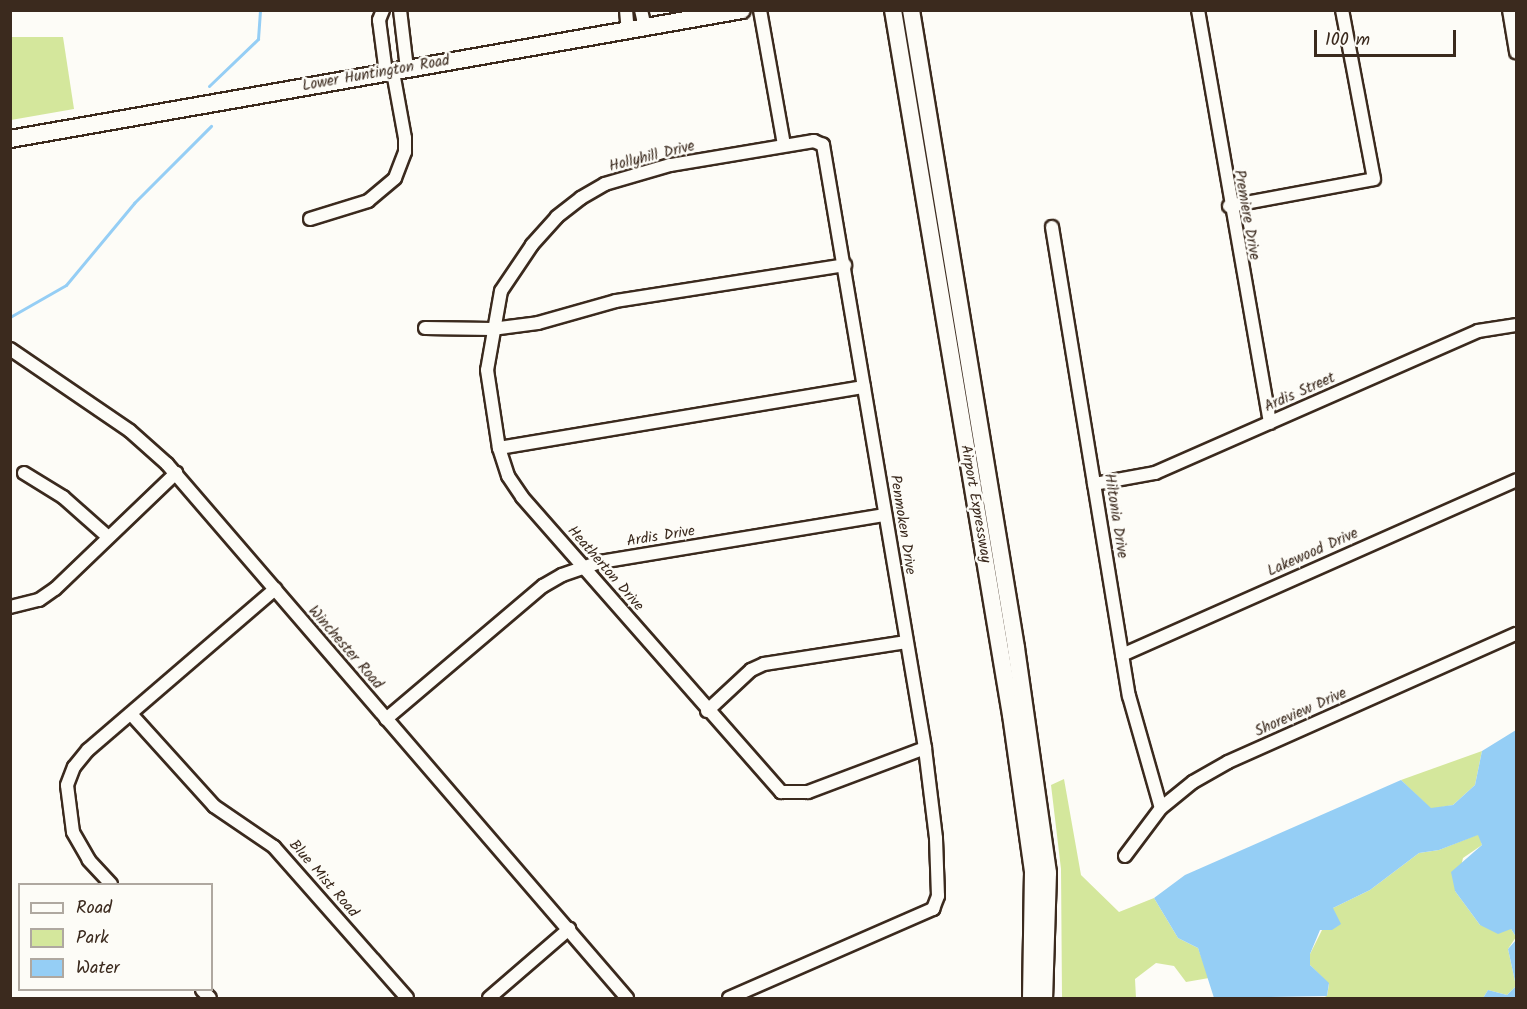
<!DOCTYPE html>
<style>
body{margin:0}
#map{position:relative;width:1527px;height:1009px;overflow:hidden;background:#fdfcf7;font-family:Kalam,sans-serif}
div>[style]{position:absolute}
.green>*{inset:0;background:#d4e79c}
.water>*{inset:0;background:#95cef5}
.stream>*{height:3px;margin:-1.5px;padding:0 1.5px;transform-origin:1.5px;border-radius:1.5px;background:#95cef5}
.roads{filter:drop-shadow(2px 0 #3b2a1e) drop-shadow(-2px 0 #3b2a1e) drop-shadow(0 2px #3b2a1e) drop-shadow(0 -2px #3b2a1e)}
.minor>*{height:12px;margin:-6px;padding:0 6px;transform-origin:6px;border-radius:6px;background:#fdfcf7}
.major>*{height:16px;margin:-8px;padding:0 8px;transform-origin:8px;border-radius:8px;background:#fdfcf7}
span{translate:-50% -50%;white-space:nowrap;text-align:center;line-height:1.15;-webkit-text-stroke:5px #fdfcf7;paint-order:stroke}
.street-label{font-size:15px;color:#3b2a1e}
.frame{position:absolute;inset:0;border:12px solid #3b2a1e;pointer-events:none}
.legend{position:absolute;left:18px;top:883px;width:195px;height:108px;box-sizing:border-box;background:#fdfcf7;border:2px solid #afa8a0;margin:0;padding:8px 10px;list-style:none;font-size:18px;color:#3b2a1e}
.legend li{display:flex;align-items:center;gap:12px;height:30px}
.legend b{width:30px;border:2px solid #afa8a0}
.scale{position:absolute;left:1314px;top:30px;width:142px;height:27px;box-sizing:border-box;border:3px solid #3b2a1e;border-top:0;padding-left:8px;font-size:18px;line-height:21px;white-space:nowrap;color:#3b2a1e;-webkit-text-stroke:4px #fdfcf7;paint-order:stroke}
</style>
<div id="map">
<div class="green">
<div style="clip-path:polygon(11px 37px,63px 37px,74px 109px,11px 120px)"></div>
<div style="clip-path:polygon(1482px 751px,1475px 785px,1453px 805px,1431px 809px,1401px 780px)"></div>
<div style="clip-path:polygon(1064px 779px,1081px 875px,1119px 912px,1154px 898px,1178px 938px,1198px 948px,1209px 978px,1186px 982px,1174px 966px,1156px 963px,1135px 979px,1136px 998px,1062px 998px,1061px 869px,1051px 785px)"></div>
<div style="clip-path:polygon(1479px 834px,1482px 845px,1463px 858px,1455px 891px,1480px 925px,1511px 929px,1516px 937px,1508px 949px,1516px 986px,1507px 995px,1488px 990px,1483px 998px,1322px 998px,1327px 996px,1329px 984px,1310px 965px,1310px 954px,1333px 908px,1370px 890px,1419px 853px,1439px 850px)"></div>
</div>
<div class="water">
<div style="clip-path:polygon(1516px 730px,1516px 937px,1511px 929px,1498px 934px,1480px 925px,1455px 891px,1451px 872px,1482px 845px,1478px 835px,1439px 850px,1419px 853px,1370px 890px,1333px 908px,1341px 924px,1332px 930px,1320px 930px,1310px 954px,1310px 965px,1329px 983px,1327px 996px,1214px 998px,1198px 948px,1178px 938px,1154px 898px,1185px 875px,1401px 780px,1431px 808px,1453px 805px,1475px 785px,1482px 751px)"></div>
<div style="clip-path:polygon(1516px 940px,1516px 998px,1483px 998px,1488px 990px,1507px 995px,1516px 986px,1508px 949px)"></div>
</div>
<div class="stream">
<div style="left:209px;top:86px;width:68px;rotate:-43.8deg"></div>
<div style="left:258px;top:39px;width:29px;rotate:-86deg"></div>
<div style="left:10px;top:317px;width:64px;rotate:-29.7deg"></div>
<div style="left:66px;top:285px;width:107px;rotate:-50.3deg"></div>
<div style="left:134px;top:203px;width:109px;rotate:-45deg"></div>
</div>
<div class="roads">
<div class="minor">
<div style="left:383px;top:10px;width:11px;rotate:112deg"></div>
<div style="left:379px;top:20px;width:53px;rotate:82.5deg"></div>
<div style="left:400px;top:10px;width:59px;rotate:83.2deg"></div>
<div style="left:626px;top:10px;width:21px;rotate:85deg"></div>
<div style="left:641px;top:10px;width:18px;rotate:77deg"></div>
<div style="left:760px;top:10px;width:137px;rotate:79.9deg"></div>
<div style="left:1198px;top:10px;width:419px;rotate:80.1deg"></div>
<div style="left:1509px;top:10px;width:43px;rotate:80.5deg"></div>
<div style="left:1229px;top:206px;width:147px;rotate:-10.5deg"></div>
<div style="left:1374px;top:179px;width:172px;rotate:-100.7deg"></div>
<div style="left:310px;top:219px;width:61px;rotate:-17.2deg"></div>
<div style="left:368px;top:201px;width:35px;rotate:-40deg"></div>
<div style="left:395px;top:178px;width:28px;rotate:-69deg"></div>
<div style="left:405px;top:152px;width:14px;rotate:-90deg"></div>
<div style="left:405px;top:138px;width:67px;rotate:-100.3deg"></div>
<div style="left:1052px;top:227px;width:475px;rotate:80.7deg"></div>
<div style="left:1129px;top:696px;width:116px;rotate:74.1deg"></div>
<div style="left:425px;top:328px;width:67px;rotate:0.9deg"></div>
<div style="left:492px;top:329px;width:46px;rotate:-7.4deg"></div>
<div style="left:538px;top:323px;width:81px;rotate:-15.8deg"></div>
<div style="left:616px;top:301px;width:232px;rotate:-8.9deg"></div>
<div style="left:10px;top:349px;width:145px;rotate:34.3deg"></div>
<div style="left:130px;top:431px;width:50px;rotate:41.7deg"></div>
<div style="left:167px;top:464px;width:705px;rotate:49.26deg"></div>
<div style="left:499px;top:448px;width:370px;rotate:-9.5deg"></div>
<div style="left:24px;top:473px;width:46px;rotate:31.6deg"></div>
<div style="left:63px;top:497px;width:60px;rotate:41.6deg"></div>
<div style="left:1094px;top:484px;width:62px;rotate:-10.2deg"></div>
<div style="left:1155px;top:473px;width:353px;rotate:-23.7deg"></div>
<div style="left:1478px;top:331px;width:38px;rotate:-9deg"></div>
<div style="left:10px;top:607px;width:30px;rotate:-14deg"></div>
<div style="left:39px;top:600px;width:19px;rotate:-35deg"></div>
<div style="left:55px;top:589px;width:168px;rotate:-43.8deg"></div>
<div style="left:1122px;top:655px;width:431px;rotate:-23.9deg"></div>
<div style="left:707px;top:711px;width:60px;rotate:-43deg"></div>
<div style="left:751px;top:670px;width:14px;rotate:-25deg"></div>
<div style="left:764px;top:664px;width:144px;rotate:-8.8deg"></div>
<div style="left:131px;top:714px;width:124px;rotate:47.9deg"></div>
<div style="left:214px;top:806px;width:73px;rotate:34.3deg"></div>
<div style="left:274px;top:847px;width:201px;rotate:48.6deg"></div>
<div style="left:386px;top:719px;width:206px;rotate:-40.3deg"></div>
<div style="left:543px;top:586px;width:22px;rotate:-30deg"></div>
<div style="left:562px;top:575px;width:40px;rotate:-18.9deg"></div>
<div style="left:600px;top:562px;width:289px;rotate:-9.4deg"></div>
<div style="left:1125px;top:856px;width:60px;rotate:-53.1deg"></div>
<div style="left:1161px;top:808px;width:41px;rotate:-39.1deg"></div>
<div style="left:1193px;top:782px;width:40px;rotate:-29.7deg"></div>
<div style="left:1228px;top:762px;width:315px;rotate:-24deg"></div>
<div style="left:111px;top:884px;width:33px;rotate:-133deg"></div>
<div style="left:89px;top:860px;width:32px;rotate:-120deg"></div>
<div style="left:73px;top:832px;width:47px;rotate:-97.3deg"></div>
<div style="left:67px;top:785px;width:19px;rotate:-69deg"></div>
<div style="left:74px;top:767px;width:22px;rotate:-51deg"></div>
<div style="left:88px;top:750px;width:247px;rotate:-40.7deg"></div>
<div style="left:202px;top:990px;width:11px;rotate:45deg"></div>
<div style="left:489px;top:998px;width:106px;rotate:-40.8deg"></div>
<div style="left:729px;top:998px;width:223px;rotate:-23.6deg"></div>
<div style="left:933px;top:909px;width:14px;rotate:-69deg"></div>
<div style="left:938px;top:896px;width:58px;rotate:-92deg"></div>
<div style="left:936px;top:838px;width:91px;rotate:-97deg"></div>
<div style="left:925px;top:748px;width:612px;rotate:-99.6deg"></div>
<div style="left:823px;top:145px;width:10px;rotate:-156deg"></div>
<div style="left:814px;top:141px;width:146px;rotate:170.5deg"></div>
<div style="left:670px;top:165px;width:68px;rotate:163.7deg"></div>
<div style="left:605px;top:184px;width:28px;rotate:150deg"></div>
<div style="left:581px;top:198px;width:31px;rotate:142deg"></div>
<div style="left:557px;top:217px;width:38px;rotate:132deg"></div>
<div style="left:532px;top:245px;width:55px;rotate:124deg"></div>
<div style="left:501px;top:291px;width:80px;rotate:100deg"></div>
<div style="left:487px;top:370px;width:79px;rotate:81.3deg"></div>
<div style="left:499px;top:448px;width:29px;rotate:72deg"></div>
<div style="left:508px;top:476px;width:25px;rotate:56deg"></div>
<div style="left:522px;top:497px;width:393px;rotate:48.7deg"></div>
<div style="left:781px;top:792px;width:27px"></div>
<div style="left:808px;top:792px;width:125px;rotate:-20.6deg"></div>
</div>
<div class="major">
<div style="left:893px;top:10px;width:715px;rotate:80.5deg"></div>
<div style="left:1011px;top:715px;width:159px;rotate:82deg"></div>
<div style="left:1033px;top:872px;width:126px;rotate:90.9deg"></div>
<div style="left:911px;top:10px;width:647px;rotate:80.65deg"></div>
<div style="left:1016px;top:648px;width:227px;rotate:81.9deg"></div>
<div style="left:1048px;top:873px;width:125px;rotate:91.8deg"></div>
<div style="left:10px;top:139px;width:743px;rotate:-9.99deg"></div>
</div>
</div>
<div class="street-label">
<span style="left:376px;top:74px;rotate:-10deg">Lower Huntington Road</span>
<span style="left:652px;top:157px;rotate:-14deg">Hollyhill Drive</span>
<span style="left:1246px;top:215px;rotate:80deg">Premiere Drive</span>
<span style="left:1300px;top:393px;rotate:-24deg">Ardis Street</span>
<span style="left:975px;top:504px;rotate:80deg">Airport Expressway</span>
<span style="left:1115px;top:516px;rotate:81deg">Hiltonia Drive</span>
<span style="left:902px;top:525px;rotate:81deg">Penmoken Drive</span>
<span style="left:661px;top:537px;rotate:-9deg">Ardis Drive</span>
<span style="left:1313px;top:553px;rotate:-24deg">Lakewood Drive</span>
<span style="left:605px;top:569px;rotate:49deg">Heatherton Drive</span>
<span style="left:345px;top:648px;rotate:49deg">Winchester Road</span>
<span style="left:1301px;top:713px;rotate:-24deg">Shoreview Drive</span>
<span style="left:323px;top:879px;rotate:49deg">Blue Mist Road</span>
</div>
<div class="frame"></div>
<ul class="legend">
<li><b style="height:8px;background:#fdfcf7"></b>Road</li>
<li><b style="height:16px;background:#d4e79c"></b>Park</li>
<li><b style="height:16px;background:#95cef5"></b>Water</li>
</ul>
<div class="scale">100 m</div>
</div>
